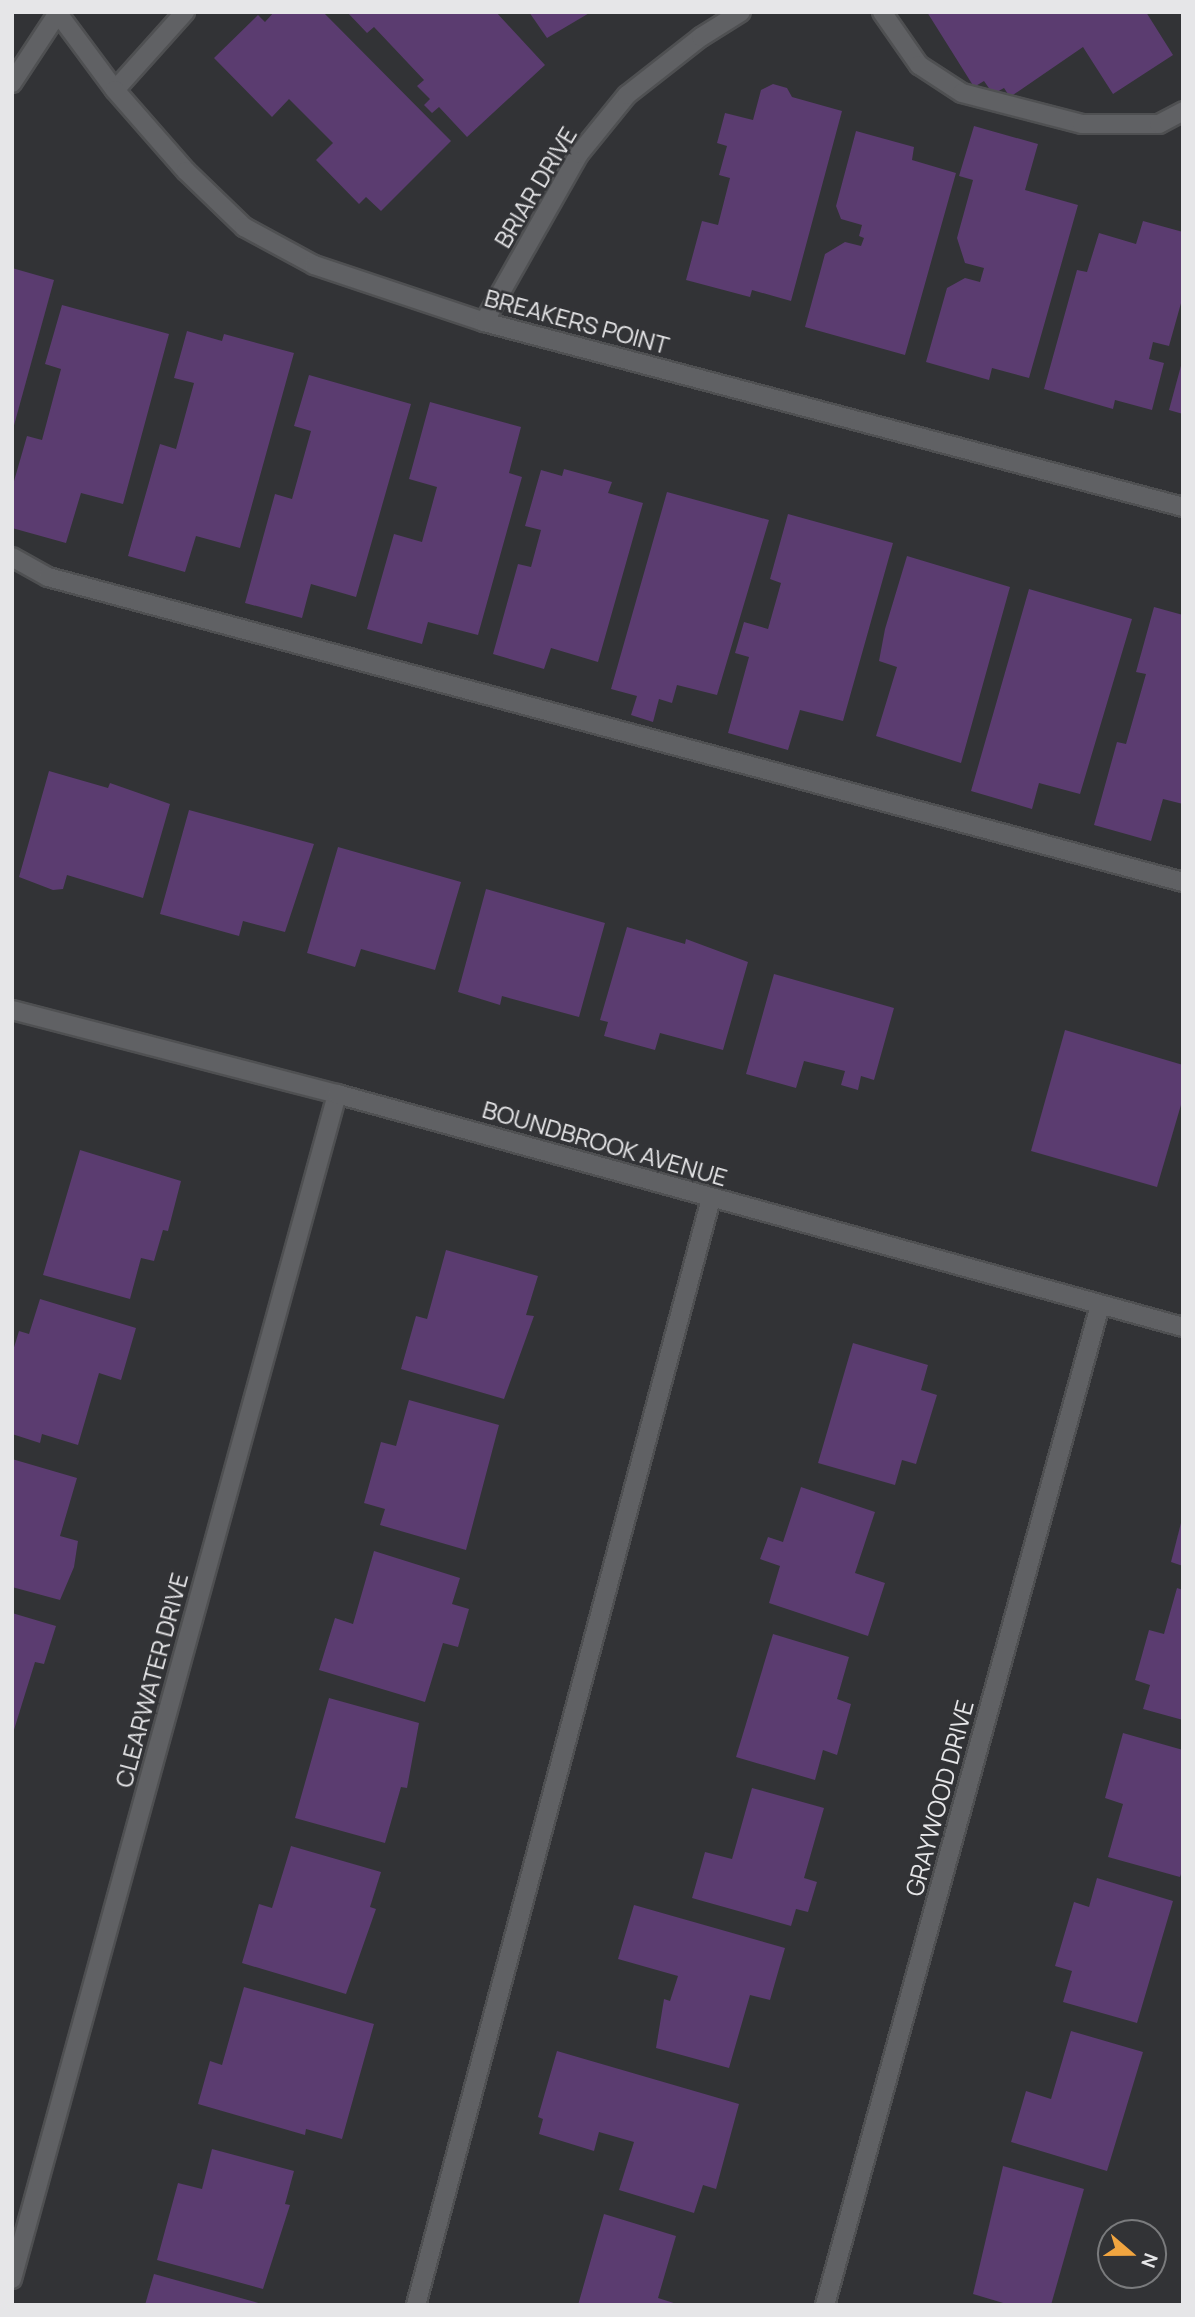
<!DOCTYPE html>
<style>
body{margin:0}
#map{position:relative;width:1195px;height:2317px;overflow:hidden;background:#323336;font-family:Manrope,sans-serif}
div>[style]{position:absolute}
.building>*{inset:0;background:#5b3c70}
.roads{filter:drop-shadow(2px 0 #4f5052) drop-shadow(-2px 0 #4f5052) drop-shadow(0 2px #4f5052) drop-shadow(0 -2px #4f5052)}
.service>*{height:18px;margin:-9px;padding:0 9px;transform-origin:9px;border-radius:9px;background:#606164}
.minor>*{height:18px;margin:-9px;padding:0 9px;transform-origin:9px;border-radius:9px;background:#606164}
.tertiary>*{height:18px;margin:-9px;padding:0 9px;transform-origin:9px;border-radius:9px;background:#606164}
span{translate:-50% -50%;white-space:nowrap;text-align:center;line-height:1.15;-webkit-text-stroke:5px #323336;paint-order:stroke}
.street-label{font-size:24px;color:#e6e6e8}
.frame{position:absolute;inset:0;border:14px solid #e6e6e8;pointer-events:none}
.north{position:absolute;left:1097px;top:2219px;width:70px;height:70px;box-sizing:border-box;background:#323336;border:2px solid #7a7b7d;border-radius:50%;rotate:110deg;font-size:19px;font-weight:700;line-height:28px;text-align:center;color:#e6e6e8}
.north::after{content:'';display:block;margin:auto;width:24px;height:32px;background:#f1a540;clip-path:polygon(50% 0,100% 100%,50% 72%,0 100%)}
</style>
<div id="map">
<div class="building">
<div style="clip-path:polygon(274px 12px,323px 12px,451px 141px,381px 211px,366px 197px,359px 204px,316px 160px,333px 143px,289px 99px,272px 117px,214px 58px,258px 15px,265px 22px)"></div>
<div style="clip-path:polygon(347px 12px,496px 12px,545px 65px,467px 137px,439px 107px,432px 113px,424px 105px,430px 99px,417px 86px,424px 80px,374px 27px,367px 33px)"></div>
<div style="clip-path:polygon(529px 12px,591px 12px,547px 38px)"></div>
<div style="clip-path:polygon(927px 12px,1146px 12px,1173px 55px,1113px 94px,1083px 47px,1010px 97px,1004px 88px,993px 94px,984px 81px,974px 87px)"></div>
<div style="clip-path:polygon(773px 84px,787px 88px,792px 97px,842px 111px,791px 301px,752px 290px,750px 297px,686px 280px,702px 221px,718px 225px,730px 178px,719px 175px,727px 146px,717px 143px,725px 113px,753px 120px,761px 90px)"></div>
<div style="clip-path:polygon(974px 126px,1038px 144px,1025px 190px,1078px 205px,1029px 378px,992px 368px,989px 380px,926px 362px,947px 288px,965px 278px,980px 282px,984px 268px,965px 263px,957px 238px,973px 180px,959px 176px)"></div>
<div style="clip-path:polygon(856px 131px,914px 147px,912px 160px,956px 173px,905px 355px,805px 327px,825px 254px,845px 242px,861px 246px,864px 238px,859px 236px,862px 225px,841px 219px,836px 206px)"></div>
<div style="clip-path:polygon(1143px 221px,1183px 232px,1183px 296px,1169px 346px,1153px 342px,1149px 359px,1164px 363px,1152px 410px,1115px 400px,1113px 409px,1044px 389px,1077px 270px,1087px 272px,1099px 233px,1136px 244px)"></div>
<div style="clip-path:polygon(12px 268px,54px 280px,13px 429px,12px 429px)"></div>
<div style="clip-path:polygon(62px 305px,169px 334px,123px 504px,81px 493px,66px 543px,12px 528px,12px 488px,27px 436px,42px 440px,61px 369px,45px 364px)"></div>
<div style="clip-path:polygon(187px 331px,222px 341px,224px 334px,294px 353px,240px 548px,196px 536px,185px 572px,128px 556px,160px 444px,176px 449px,194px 383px,174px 378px)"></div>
<div style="clip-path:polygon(1182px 362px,1183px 363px,1183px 414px,1169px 410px)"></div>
<div style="clip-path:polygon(309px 375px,411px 404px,356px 597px,311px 584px,302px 618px,245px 603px,275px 494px,292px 499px,311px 431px,294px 426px)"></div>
<div style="clip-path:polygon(430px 402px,521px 427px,509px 473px,522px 477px,478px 635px,428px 622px,422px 644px,367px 629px,394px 534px,422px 542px,437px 487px,409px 479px)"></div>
<div style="clip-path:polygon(564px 469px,612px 482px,608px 493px,643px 503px,598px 662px,551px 648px,544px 669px,493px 654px,518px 564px,531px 567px,541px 530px,525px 526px,541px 470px,562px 476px)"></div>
<div style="clip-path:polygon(667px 492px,769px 520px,717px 695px,677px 685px,672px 703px,659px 699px,653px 722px,631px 715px,637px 696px,611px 689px)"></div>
<div style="clip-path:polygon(788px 514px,893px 543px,843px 721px,800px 710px,788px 750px,728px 733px,749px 657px,735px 653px,744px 622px,768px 629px,781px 583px,770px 579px)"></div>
<div style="clip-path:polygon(907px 556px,1010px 587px,961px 763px,876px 736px,897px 667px,879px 661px,885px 629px)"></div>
<div style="clip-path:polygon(1029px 589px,1132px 619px,1080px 794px,1039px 783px,1032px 809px,971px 791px)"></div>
<div style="clip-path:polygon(1154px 607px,1183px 615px,1183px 804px,1163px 799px,1151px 841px,1094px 825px,1117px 742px,1126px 744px,1146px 674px,1136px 672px)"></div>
<div style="clip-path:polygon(49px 771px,108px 788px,110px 783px,170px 804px,143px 898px,67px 875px,63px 889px,53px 890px,19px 877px)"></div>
<div style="clip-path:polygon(189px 810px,314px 844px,285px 932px,243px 921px,239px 936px,160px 914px)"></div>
<div style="clip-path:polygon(338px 847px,461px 882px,435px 970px,361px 949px,355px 967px,307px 953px)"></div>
<div style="clip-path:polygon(486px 889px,605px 923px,579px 1017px,502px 996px,500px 1005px,458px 992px)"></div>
<div style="clip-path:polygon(627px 927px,685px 944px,686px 939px,748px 962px,723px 1050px,660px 1033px,655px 1050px,604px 1036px,608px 1022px,600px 1020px)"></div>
<div style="clip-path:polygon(774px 974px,894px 1008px,874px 1080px,861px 1076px,858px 1090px,841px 1085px,845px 1071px,804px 1061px,796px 1088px,746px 1074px)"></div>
<div style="clip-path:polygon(1065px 1030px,1183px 1065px,1183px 1098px,1157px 1187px,1031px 1151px)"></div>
<div style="clip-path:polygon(80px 1150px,181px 1181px,168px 1231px,163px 1230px,154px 1261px,141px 1258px,130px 1299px,43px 1275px)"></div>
<div style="clip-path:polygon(446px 1250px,538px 1276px,526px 1315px,534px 1316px,504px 1399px,401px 1369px,416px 1316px,427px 1319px)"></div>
<div style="clip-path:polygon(40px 1299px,136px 1328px,121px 1380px,99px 1373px,78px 1445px,42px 1434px,40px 1443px,12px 1434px,12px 1354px,19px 1331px,29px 1334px)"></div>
<div style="clip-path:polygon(853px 1343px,928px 1365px,921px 1390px,937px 1395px,916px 1464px,902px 1460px,895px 1485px,818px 1463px)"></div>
<div style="clip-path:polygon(409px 1400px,499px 1425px,466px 1550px,380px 1525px,385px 1509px,364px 1503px,381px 1442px,396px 1446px)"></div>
<div style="clip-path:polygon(12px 1459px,77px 1478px,60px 1536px,78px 1541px,74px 1567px,60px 1600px,12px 1587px)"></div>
<div style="clip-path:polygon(801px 1487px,875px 1512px,855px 1573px,885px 1583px,868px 1636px,769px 1603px,780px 1566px,760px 1559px,768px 1537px,783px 1542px)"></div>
<div style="clip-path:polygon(1182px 1519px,1183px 1519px,1183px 1566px,1171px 1562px)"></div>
<div style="clip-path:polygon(374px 1551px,460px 1578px,452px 1604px,469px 1609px,458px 1647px,443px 1643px,425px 1702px,319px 1670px,335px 1618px,353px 1624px)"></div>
<div style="clip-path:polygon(1177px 1588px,1183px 1590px,1183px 1720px,1143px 1709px,1150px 1685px,1135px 1680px,1149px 1630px,1164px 1634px)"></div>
<div style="clip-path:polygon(12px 1613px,56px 1626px,44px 1664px,35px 1662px,13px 1733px)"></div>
<div style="clip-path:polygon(773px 1634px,849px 1657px,837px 1699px,851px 1704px,837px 1755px,823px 1750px,815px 1780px,736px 1757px)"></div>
<div style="clip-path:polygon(329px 1698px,419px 1723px,407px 1788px,401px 1787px,385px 1843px,295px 1818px)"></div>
<div style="clip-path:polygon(1123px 1733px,1183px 1750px,1183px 1868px,1180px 1877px,1108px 1857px,1123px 1804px,1105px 1798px)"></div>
<div style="clip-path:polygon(752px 1788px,824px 1808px,804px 1878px,817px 1882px,808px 1912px,796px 1909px,791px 1926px,692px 1898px,705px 1852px,732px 1859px)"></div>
<div style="clip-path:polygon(291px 1846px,381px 1872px,370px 1907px,376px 1909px,346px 1994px,242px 1963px,259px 1904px,272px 1908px)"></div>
<div style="clip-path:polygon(1097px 1878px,1173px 1901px,1137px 2023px,1063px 2002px,1072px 1971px,1055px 1966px,1074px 1902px,1089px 1907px)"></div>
<div style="clip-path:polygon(634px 1905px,785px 1948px,770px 2000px,750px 1995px,729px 2068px,656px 2048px,664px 1999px,670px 2001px,678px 1976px,618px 1959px)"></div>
<div style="clip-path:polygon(244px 1987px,374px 2024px,342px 2139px,306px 2129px,305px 2135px,198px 2104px,210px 2061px,222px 2065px)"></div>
<div style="clip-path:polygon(1071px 2031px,1143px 2052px,1107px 2171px,1011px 2142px,1026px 2091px,1051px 2099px)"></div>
<div style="clip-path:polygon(557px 2051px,739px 2104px,716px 2189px,703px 2185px,694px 2213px,619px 2190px,634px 2142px,599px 2132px,594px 2151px,539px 2134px,543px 2119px,538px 2117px)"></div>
<div style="clip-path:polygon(212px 2149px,294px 2171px,285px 2204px,290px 2205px,263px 2289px,157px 2260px,178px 2183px,202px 2189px)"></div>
<div style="clip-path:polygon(1003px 2166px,1084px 2189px,1051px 2305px,1010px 2305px,973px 2294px)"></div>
<div style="clip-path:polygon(604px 2214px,676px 2236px,658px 2298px,680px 2305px,578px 2305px)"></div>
<div style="clip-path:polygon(154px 2274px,262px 2304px,262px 2305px,145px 2305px)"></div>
</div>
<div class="roads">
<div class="service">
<div style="left:882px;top:12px;width:65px;rotate:55.1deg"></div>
<div style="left:919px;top:65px;width:51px;rotate:33.1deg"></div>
<div style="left:962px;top:93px;width:124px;rotate:14.5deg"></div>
<div style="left:1082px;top:124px;width:77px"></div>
<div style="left:1159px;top:124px;width:27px;rotate:-28deg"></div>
<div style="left:12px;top:83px;width:84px;rotate:-56.7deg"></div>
<div style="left:115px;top:90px;width:105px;rotate:-48.1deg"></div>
<div style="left:12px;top:557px;width:41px;rotate:29.1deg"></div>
<div style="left:48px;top:577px;width:1175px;rotate:15.04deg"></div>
<div style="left:416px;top:2305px;width:1145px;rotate:-75.07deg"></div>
</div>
<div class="minor">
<div style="left:57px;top:12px;width:97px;rotate:53.4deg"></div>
<div style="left:115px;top:90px;width:108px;rotate:48.8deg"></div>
<div style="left:186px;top:171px;width:81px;rotate:44deg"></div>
<div style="left:244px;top:227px;width:80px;rotate:28.5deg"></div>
<div style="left:314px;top:265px;width:179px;rotate:18.5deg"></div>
<div style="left:484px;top:322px;width:723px;rotate:14.82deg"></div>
<div style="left:484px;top:322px;width:193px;rotate:-60.5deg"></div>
<div style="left:579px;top:154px;width:76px;rotate:-50.9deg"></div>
<div style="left:627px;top:95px;width:94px;rotate:-38.1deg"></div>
<div style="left:701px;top:37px;width:47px;rotate:-32deg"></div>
<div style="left:12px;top:2279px;width:1229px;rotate:-74.66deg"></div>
<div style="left:825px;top:2305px;width:1037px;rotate:-74.62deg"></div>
</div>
<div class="tertiary">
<div style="left:12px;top:1010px;width:336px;rotate:14.5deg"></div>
<div style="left:337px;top:1094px;width:877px;rotate:15.4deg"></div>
</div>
</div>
<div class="street-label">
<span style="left:535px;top:187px;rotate:-59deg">BRIAR DRIVE</span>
<span style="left:577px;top:321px;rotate:15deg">BREAKERS POINT</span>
<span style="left:605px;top:1143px;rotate:16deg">BOUNDBROOK AVENUE</span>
<span style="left:151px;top:1680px;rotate:-75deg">CLEARWATER DRIVE</span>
<span style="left:939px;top:1798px;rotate:-75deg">GRAYWOOD DRIVE</span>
</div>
<div class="frame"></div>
<div class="north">N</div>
</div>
